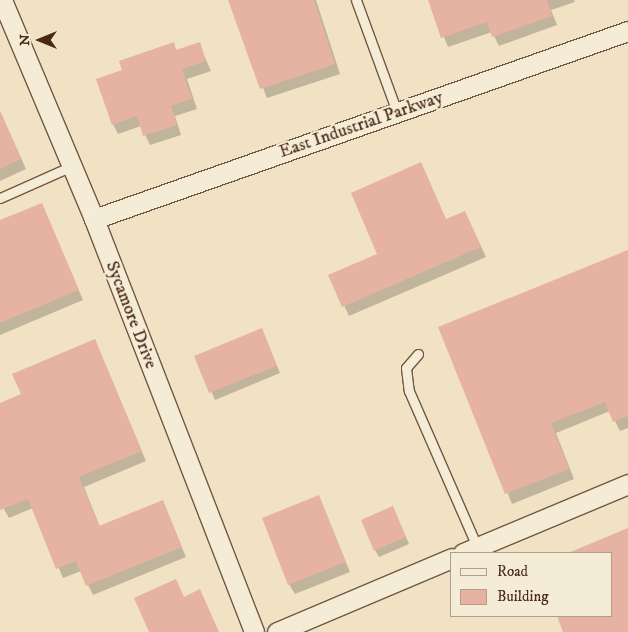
<!DOCTYPE html>
<style>
body{margin:0}
#map{position:relative;width:628px;height:632px;overflow:hidden;background:#f0e2c3;font-family:"IM FELL DW Pica",serif}
div>[style]{position:absolute}
.shadow>*{inset:0;background:#0003}
.building>*{inset:0;background:#e6b2a1}
.roads{filter:drop-shadow(1px 0 #735740) drop-shadow(-1px 0 #735740) drop-shadow(0 1px #735740) drop-shadow(0 -1px #735740)}
.service>*{height:9px;margin:-4.5px;padding:0 4.5px;transform-origin:4.5px;border-radius:4.5px;background:#f5ecd8}
.minor>*{height:19px;margin:-9.5px;padding:0 9.5px;transform-origin:9.5px;border-radius:9.5px;background:#f5ecd8}
span{translate:-50% -50%;white-space:nowrap;text-align:center;line-height:1.15;-webkit-text-stroke:4.5px #f5ecd8;paint-order:stroke}
.street-label{font-size:18px;color:#492914}
.legend{position:absolute;left:450px;top:552px;width:162px;height:65px;box-sizing:border-box;background:#f5ecd8;border:1px solid #b09e8a;margin:0;padding:6px 9px;list-style:none;font-size:15px;color:#492914}
.legend li{display:flex;align-items:center;gap:10px;height:25px}
.legend b{width:25px;border:1px solid #b09e8a}
.north{position:absolute;left:15px;top:15px;width:50px;height:50px;-webkit-text-stroke:4px #f5ecd8;paint-order:stroke;rotate:270deg;font-size:14px;font-weight:700;line-height:20px;text-align:center;color:#492914}
.north::after{content:'';display:block;margin:auto;width:18px;height:22px;background:#492914;clip-path:polygon(50% 0,100% 100%,50% 72%,0 100%)}
</style>
<div id="map">
<div class="shadow">
<div style="clip-path:polygon(229px 0,316px 0,340px 74px,267px 98px)"></div>
<div style="clip-path:polygon(429px 0,574px 0,575px 2px,551px 10px,557px 25px,499px 46px,492px 32px,448px 47px)"></div>
<div style="clip-path:polygon(173px 44px,177px 51px,199px 44px,211px 71px,187px 79px,197px 109px,175px 116px,181px 135px,150px 145px,141px 126px,118px 134px,113px 124px,124px 71px)"></div>
<div style="clip-path:polygon(0 111px,26px 169px,0 181px)"></div>
<div style="clip-path:polygon(421px 164px,446px 220px,465px 212px,486px 257px,349px 316px,330px 276px,379px 254px)"></div>
<div style="clip-path:polygon(41px 204px,83px 300px,0 335px,0 222px)"></div>
<div style="clip-path:polygon(628px 252px,628px 428px,620px 431px,610px 411px,556px 433px,574px 479px,512px 504px,440px 328px)"></div>
<div style="clip-path:polygon(265px 337px,280px 373px,215px 400px,196px 357px)"></div>
<div style="clip-path:polygon(94px 341px,146px 461px,84px 487px,100px 527px,162px 501px,186px 557px,93px 595px,81px 571px,63px 578px,33px 508px,9px 518px,4px 509px,0 404px,22px 395px)"></div>
<div style="clip-path:polygon(319px 497px,350px 572px,295px 594px,289px 584px)"></div>
<div style="clip-path:polygon(393px 508px,409px 544px,379px 557px,375px 550px)"></div>
<div style="clip-path:polygon(628px 529px,628px 632px,564px 632px,558px 616px,612px 616px,612px 553px,572px 553px)"></div>
</div>
<div class="building">
<div style="clip-path:polygon(228px 0,314px 0,335px 64px,260px 89px)"></div>
<div style="clip-path:polygon(428px 0,547px 0,552px 16px,492px 37px,487px 22px,441px 38px)"></div>
<div style="clip-path:polygon(174px 42px,176px 50px,200px 42px,206px 61px,182px 69px,192px 99px,171px 106px,177px 125px,143px 136px,137px 116px,112px 125px,96px 79px,122px 70px,119px 61px)"></div>
<div style="clip-path:polygon(0 111px,21px 159px,0 169px)"></div>
<div style="clip-path:polygon(421px 162px,446px 219px,465px 211px,481px 247px,342px 307px,328px 275px,377px 254px,351px 193px)"></div>
<div style="clip-path:polygon(42px 203px,79px 290px,0 323px,0 220px)"></div>
<div style="clip-path:polygon(628px 250px,628px 416px,613px 422px,605px 402px,551px 423px,569px 469px,505px 494px,438px 327px)"></div>
<div style="clip-path:polygon(262px 328px,277px 366px,209px 393px,194px 356px)"></div>
<div style="clip-path:polygon(95px 339px,142px 451px,79px 477px,99px 526px,163px 500px,182px 547px,86px 586px,76px 561px,56px 569px,28px 499px,0 510px,0 403px,21px 394px,12px 374px)"></div>
<div style="clip-path:polygon(319px 495px,346px 562px,288px 585px,262px 518px)"></div>
<div style="clip-path:polygon(393px 506px,406px 537px,374px 551px,361px 520px)"></div>
<div style="clip-path:polygon(628px 528px,628px 632px,563px 632px,557px 616px,612px 616px,612px 553px,568px 553px)"></div>
<div style="clip-path:polygon(176px 579px,184px 597px,200px 589px,219px 632px,149px 632px,134px 598px)"></div>
</div>
<div class="roads">
<div class="service">
<div style="left:356px;top:0;width:119px;rotate:69.9deg"></div>
<div style="left:0;top:198px;width:79px;rotate:-24deg"></div>
<div style="left:418px;top:354px;width:18px;rotate:131deg"></div>
<div style="left:406px;top:368px;width:23px;rotate:83deg"></div>
<div style="left:409px;top:391px;width:170px;rotate:66.4deg"></div>
</div>
<div class="minor">
<div style="left:2px;top:0;width:238px;rotate:67.2deg"></div>
<div style="left:94px;top:219px;width:443px;rotate:68.8deg"></div>
<div style="left:94px;top:219px;width:566px;rotate:-19.4deg"></div>
<div style="left:463px;top:553px;width:179px;rotate:-22.7deg"></div>
<div style="left:277px;top:632px;width:190px;rotate:-22.9deg"></div>
</div>
</div>
<div class="street-label">
<span style="left:361px;top:125px;rotate:-19deg">East Industrial Parkway</span>
<span style="left:131px;top:315px;rotate:69deg">Sycamore Drive</span>
</div>
<ul class="legend">
<li><b style="height:6px;background:#f5ecd8"></b>Road</li>
<li><b style="height:14px;background:#e6b2a1"></b>Building</li>
</ul>
<div class="north">N</div>
</div>
